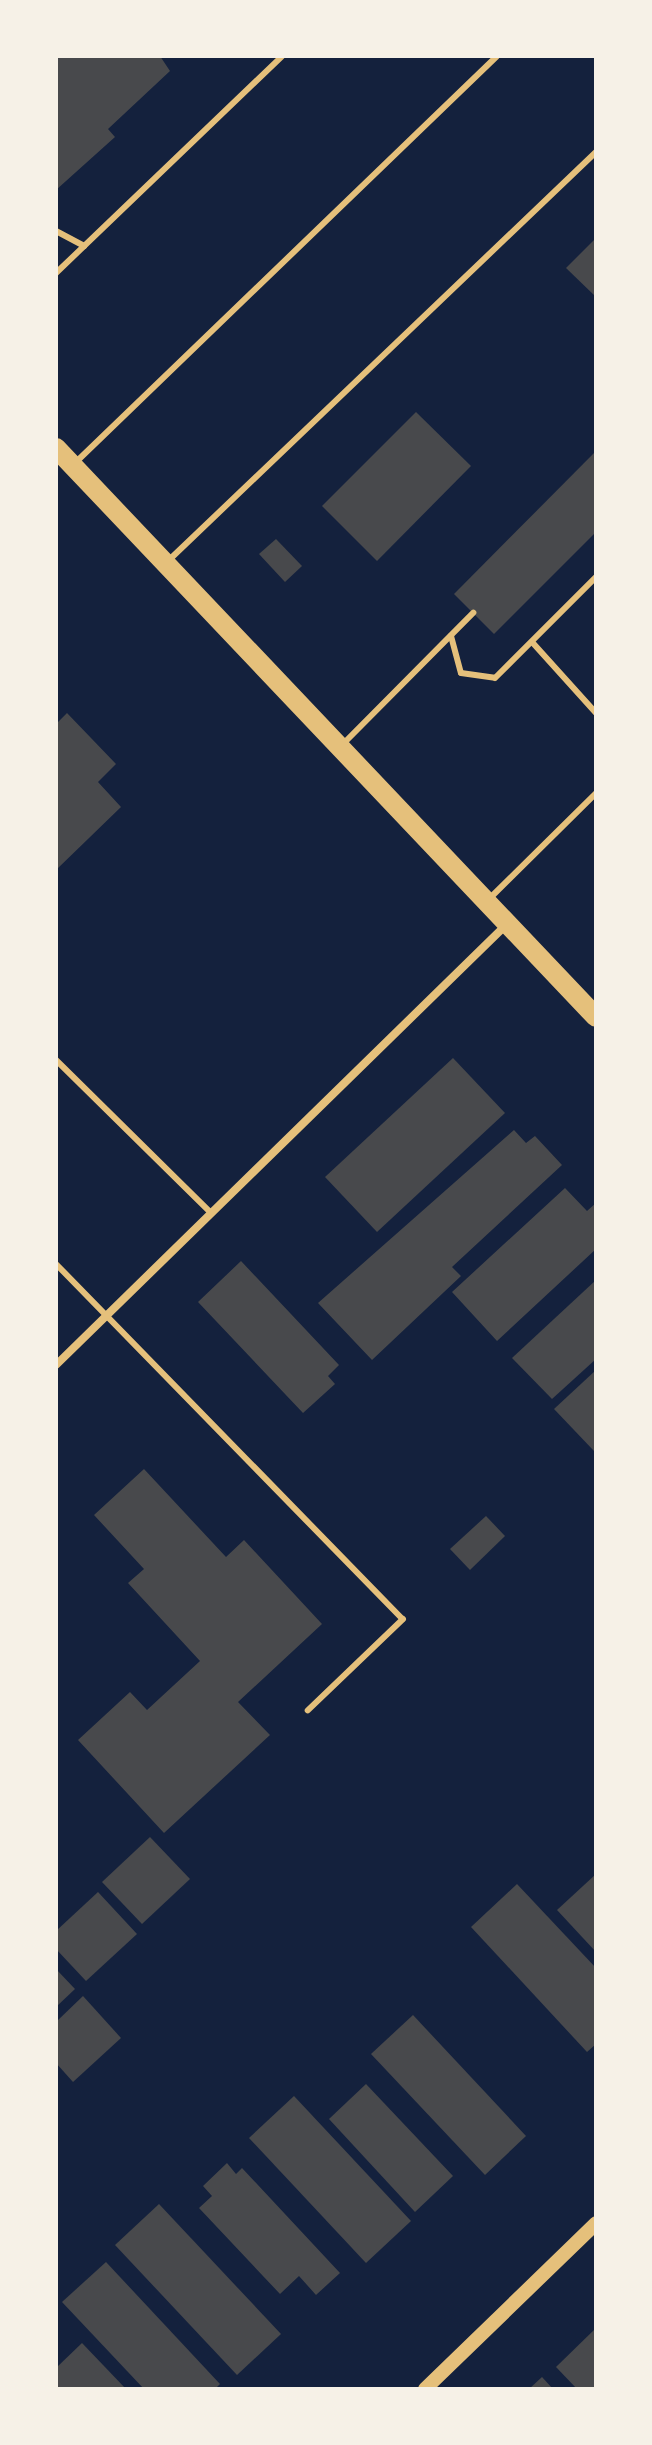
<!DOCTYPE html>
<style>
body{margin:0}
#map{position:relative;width:652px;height:2445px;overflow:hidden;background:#14213d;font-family:"PT Serif",serif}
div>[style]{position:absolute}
.building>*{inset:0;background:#48494c}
.service>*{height:6px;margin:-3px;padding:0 3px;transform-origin:3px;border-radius:3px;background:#e5c07b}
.minor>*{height:8px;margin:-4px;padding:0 4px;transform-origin:4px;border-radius:4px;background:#e5c07b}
.tertiary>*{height:14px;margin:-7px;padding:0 7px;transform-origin:7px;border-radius:7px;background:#e5c07b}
.primary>*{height:20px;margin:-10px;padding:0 10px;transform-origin:10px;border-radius:10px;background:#e5c07b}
span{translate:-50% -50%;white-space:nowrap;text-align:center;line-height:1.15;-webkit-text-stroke:8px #f6f1e7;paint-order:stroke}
.frame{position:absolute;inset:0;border:58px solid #f6f1e7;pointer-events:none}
</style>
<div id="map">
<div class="building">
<div style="clip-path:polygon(56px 56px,160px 56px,170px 71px,108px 129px,115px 137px,56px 190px)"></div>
<div style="clip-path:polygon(596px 238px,596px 297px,566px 268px)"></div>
<div style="clip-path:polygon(416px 412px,471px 466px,377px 561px,322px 506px)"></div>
<div style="clip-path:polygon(596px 451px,596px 532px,494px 634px,454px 594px)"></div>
<div style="clip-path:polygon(276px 539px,302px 566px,285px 582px,259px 554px)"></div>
<div style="clip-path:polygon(67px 713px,116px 764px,98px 782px,121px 807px,56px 870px,56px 724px)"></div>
<div style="clip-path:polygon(453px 1058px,505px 1113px,377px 1232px,325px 1177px)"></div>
<div style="clip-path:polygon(514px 1130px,526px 1143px,535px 1136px,562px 1165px,452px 1267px,461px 1276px,372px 1360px,318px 1303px)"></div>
<div style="clip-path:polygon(565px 1188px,587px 1211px,596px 1203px,596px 1249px,497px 1341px,452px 1292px)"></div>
<div style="clip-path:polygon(241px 1261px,339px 1365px,328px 1376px,335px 1384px,303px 1413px,198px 1302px)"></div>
<div style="clip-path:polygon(596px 1280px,596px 1359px,552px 1399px,512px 1358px)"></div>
<div style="clip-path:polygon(596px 1370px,596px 1449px,594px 1451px,554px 1409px)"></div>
<div style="clip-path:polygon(144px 1469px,226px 1557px,244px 1540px,322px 1624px,238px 1702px,270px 1735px,164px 1833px,78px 1740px,130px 1692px,147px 1710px,200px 1661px,128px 1583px,144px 1569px,94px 1515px)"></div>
<div style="clip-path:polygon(486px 1516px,505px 1536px,470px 1570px,450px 1549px)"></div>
<div style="clip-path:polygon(150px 1837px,190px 1879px,142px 1924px,102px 1882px)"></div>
<div style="clip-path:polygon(596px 1874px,596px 1952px,557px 1910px)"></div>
<div style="clip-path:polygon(517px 1884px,596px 1968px,596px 2044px,587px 2052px,471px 1927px)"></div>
<div style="clip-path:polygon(98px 1892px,137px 1934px,86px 1981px,56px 1949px,56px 1931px)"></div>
<div style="clip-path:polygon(56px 1969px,75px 1989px,56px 2007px)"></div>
<div style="clip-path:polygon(83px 1996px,121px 2038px,73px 2082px,56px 2063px,56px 2022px)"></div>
<div style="clip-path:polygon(413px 2015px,526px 2136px,485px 2175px,371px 2054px)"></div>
<div style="clip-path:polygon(366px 2084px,453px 2176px,415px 2212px,329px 2119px)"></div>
<div style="clip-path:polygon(294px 2096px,411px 2221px,366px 2263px,249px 2138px)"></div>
<div style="clip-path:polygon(227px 2163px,236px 2174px,242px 2168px,340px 2273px,316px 2295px,299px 2276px,280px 2294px,199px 2208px,212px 2196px,203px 2186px)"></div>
<div style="clip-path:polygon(159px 2204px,281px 2334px,237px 2375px,115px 2245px)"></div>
<div style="clip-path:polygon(106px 2262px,220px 2384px,215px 2389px,144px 2389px,62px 2302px)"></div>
<div style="clip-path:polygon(596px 2328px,596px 2389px,577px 2389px,556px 2367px)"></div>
<div style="clip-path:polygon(82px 2343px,126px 2389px,56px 2389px,56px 2368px)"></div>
<div style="clip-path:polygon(542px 2377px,553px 2389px,529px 2389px)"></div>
</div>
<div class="service">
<div style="left:56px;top:231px;width:32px;rotate:28deg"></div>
<div style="left:56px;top:273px;width:313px;rotate:-43.8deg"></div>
<div style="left:75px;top:463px;width:586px;rotate:-43.96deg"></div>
<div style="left:168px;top:561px;width:592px;rotate:-43.7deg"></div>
<div style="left:451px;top:636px;width:38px;rotate:75deg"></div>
<div style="left:461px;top:673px;width:34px;rotate:8deg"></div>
<div style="left:495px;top:678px;width:143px;rotate:-45deg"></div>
<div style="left:532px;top:642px;width:96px;rotate:48deg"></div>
<div style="left:343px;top:744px;width:185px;rotate:-45.2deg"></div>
<div style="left:489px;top:899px;width:151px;rotate:-44.7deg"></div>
<div style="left:56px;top:1060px;width:218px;rotate:44.6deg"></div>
<div style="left:56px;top:1264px;width:496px;rotate:45.7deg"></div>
<div style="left:403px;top:1619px;width:132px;rotate:136.2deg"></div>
</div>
<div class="minor">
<div style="left:56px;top:1365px;width:631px;rotate:-44.36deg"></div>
</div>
<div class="tertiary">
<div style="left:425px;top:2389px;width:238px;rotate:-44.1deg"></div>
</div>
<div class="primary">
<div style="left:56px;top:448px;width:784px;rotate:46.5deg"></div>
</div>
<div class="frame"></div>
</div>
